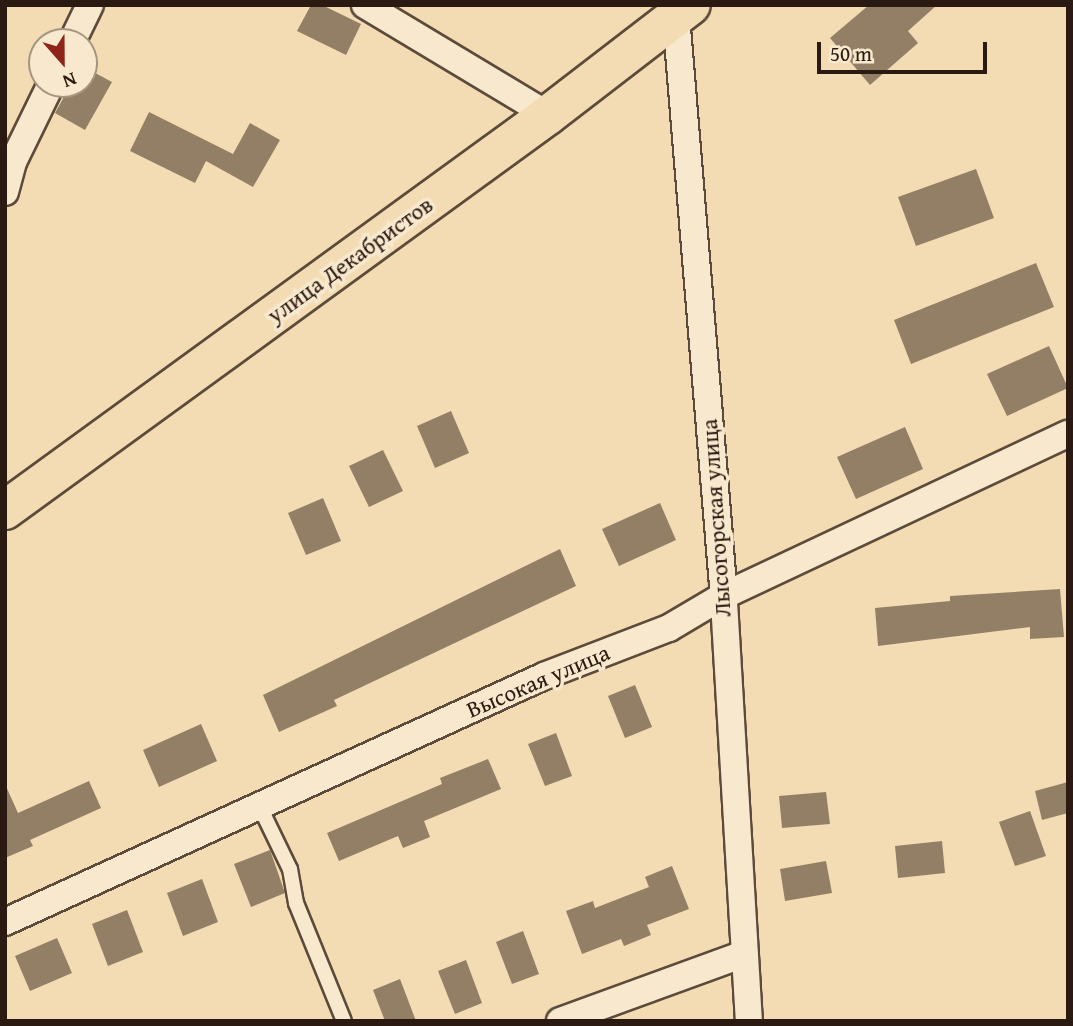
<!DOCTYPE html>
<meta charset="utf-8">
<style>
body{margin:0}
#map{position:relative;width:1073px;height:1026px;overflow:hidden;background:#f3dcb3;font-family:"Gentium Book Plus",serif}
div>[style]{position:absolute}
.building>*{inset:0;background:#937f65}
.roads{filter:drop-shadow(2px 0 #5c4a3a) drop-shadow(-2px 0 #5c4a3a) drop-shadow(0 2px #5c4a3a) drop-shadow(0 -2px #5c4a3a)}
.lane>*{height:14px;margin:-7px;padding:0 7px;transform-origin:7px;border-radius:7px;background:#f7e8ce}
.street>*{height:26px;margin:-13px;padding:0 13px;transform-origin:13px;border-radius:13px;background:#f7e8ce}
.primary>*{height:38px;margin:-19px;padding:0 19px;transform-origin:19px;border-radius:19px;background:#f3dcb3}
span{translate:-50% -50%;white-space:nowrap;text-align:center;line-height:1.15;-webkit-text-stroke:7px #f7e8ce;paint-order:stroke}
.street-label{font-size:23px;color:#2a1a11}
.frame{position:absolute;inset:0;border:7px solid #2a1a11;pointer-events:none}
.north{position:absolute;left:28px;top:28px;width:70px;height:70px;box-sizing:border-box;background:#f7e8ce;border:2px solid #a59682;border-radius:50%;rotate:159deg;font-size:19px;font-weight:700;line-height:28px;text-align:center;color:#2a1a11}
.north::after{content:'';display:block;margin:auto;width:24px;height:32px;background:#8f2418;clip-path:polygon(50% 0,100% 100%,50% 72%,0 100%)}
.scale{position:absolute;left:817px;top:42px;width:170px;height:32px;box-sizing:border-box;border:4px solid #2a1a11;border-top:0;padding-left:9px;font-size:21px;line-height:24px;white-space:nowrap;color:#2a1a11;-webkit-text-stroke:5px #f7e8ce;paint-order:stroke}
</style>
<div id="map">
<div class="building">
<div style="clip-path:polygon(311px 5px,322px 5px,361px 24px,346px 55px,297px 31px)"></div>
<div style="clip-path:polygon(869px 5px,937px 5px,908px 31px,918px 43px,870px 85px,830px 38px)"></div>
<div style="clip-path:polygon(84px 67px,112px 82px,85px 130px,55px 113px,71px 84px,84px 84px)"></div>
<div style="clip-path:polygon(149px 112px,233px 154px,250px 123px,280px 140px,253px 187px,206px 161px,195px 183px,130px 151px)"></div>
<div style="clip-path:polygon(976px 169px,994px 218px,916px 246px,898px 197px)"></div>
<div style="clip-path:polygon(1036px 263px,1054px 307px,911px 364px,894px 320px)"></div>
<div style="clip-path:polygon(1049px 346px,1068px 388px,1007px 416px,987px 374px)"></div>
<div style="clip-path:polygon(451px 411px,469px 453px,435px 468px,417px 426px)"></div>
<div style="clip-path:polygon(905px 427px,923px 469px,856px 499px,837px 457px)"></div>
<div style="clip-path:polygon(383px 450px,403px 491px,369px 507px,349px 466px)"></div>
<div style="clip-path:polygon(323px 498px,341px 541px,306px 555px,288px 513px)"></div>
<div style="clip-path:polygon(660px 503px,676px 540px,619px 566px,602px 529px)"></div>
<div style="clip-path:polygon(560px 549px,576px 586px,334px 700px,337px 706px,279px 732px,263px 695px)"></div>
<div style="clip-path:polygon(1060px 589px,1064px 637px,1030px 639px,1030px 627px,878px 646px,875px 608px,950px 601px,950px 596px)"></div>
<div style="clip-path:polygon(635px 685px,652px 727px,625px 738px,608px 696px)"></div>
<div style="clip-path:polygon(201px 724px,217px 761px,159px 787px,143px 750px)"></div>
<div style="clip-path:polygon(556px 733px,572px 776px,545px 786px,528px 744px)"></div>
<div style="clip-path:polygon(488px 759px,501px 789px,424px 821px,430px 837px,403px 848px,398px 836px,339px 861px,327px 833px,442px 784px,440px 778px)"></div>
<div style="clip-path:polygon(89px 781px,101px 808px,30px 840px,33px 846px,5px 858px,5px 784px,18px 813px)"></div>
<div style="clip-path:polygon(1068px 782px,1068px 813px,1042px 820px,1035px 791px)"></div>
<div style="clip-path:polygon(826px 792px,830px 824px,782px 828px,779px 796px)"></div>
<div style="clip-path:polygon(1030px 811px,1046px 856px,1015px 866px,999px 822px)"></div>
<div style="clip-path:polygon(942px 841px,945px 873px,898px 878px,895px 846px)"></div>
<div style="clip-path:polygon(270px 850px,285px 893px,251px 907px,234px 864px)"></div>
<div style="clip-path:polygon(826px 861px,832px 893px,785px 901px,780px 869px)"></div>
<div style="clip-path:polygon(672px 866px,689px 909px,647px 925px,651px 935px,624px 946px,621px 939px,582px 954px,566px 911px,593px 901px,595px 908px,649px 887px,645px 877px)"></div>
<div style="clip-path:polygon(202px 879px,218px 922px,183px 936px,167px 893px)"></div>
<div style="clip-path:polygon(127px 910px,143px 952px,108px 966px,92px 924px)"></div>
<div style="clip-path:polygon(523px 931px,539px 974px,512px 984px,496px 942px)"></div>
<div style="clip-path:polygon(57px 938px,72px 973px,30px 991px,15px 956px)"></div>
<div style="clip-path:polygon(466px 960px,482px 1003px,455px 1014px,438px 971px)"></div>
<div style="clip-path:polygon(400px 979px,416px 1021px,385px 1021px,373px 990px)"></div>
</div>
<div class="roads">
<div class="lane">
<div style="left:259px;top:805px;width:71px;rotate:64.2deg"></div>
<div style="left:290px;top:869px;width:35px;rotate:80deg"></div>
<div style="left:296px;top:903px;width:127px;rotate:67.9deg"></div>
</div>
<div class="street">
<div style="left:365px;top:5px;width:214px;rotate:31deg"></div>
<div style="left:676px;top:16px;width:571px;rotate:85.28deg"></div>
<div style="left:723px;top:585px;width:437px;rotate:86.6deg"></div>
<div style="left:72px;top:42px;width:41px;rotate:-64.1deg"></div>
<div style="left:5px;top:192px;width:31px;rotate:-75deg"></div>
<div style="left:13px;top:162px;width:87px;rotate:-64deg"></div>
<div style="left:5px;top:922px;width:592px;rotate:-24.53deg"></div>
<div style="left:544px;top:676px;width:134px;rotate:-21deg"></div>
<div style="left:669px;top:628px;width:63px;rotate:-30.7deg"></div>
<div style="left:723px;top:596px;width:381px;rotate:-25.2deg"></div>
<div style="left:560px;top:1021px;width:196px;rotate:-20deg"></div>
</div>
<div class="primary">
<div style="left:5px;top:510px;width:671px;rotate:-36.03deg"></div>
<div style="left:548px;top:115px;width:180px;rotate:-37.6deg"></div>
</div>
</div>
<div class="street-label">
<span style="left:350px;top:260px;rotate:-36deg">улица Декабристов</span>
<span style="left:716px;top:518px;rotate:-94deg">Лысогорская улица</span>
<span style="left:538px;top:681px;rotate:-23deg">Высокая улица</span>
</div>
<div class="frame"></div>
<div class="north">N</div>
<div class="scale">50 m</div>
</div>
